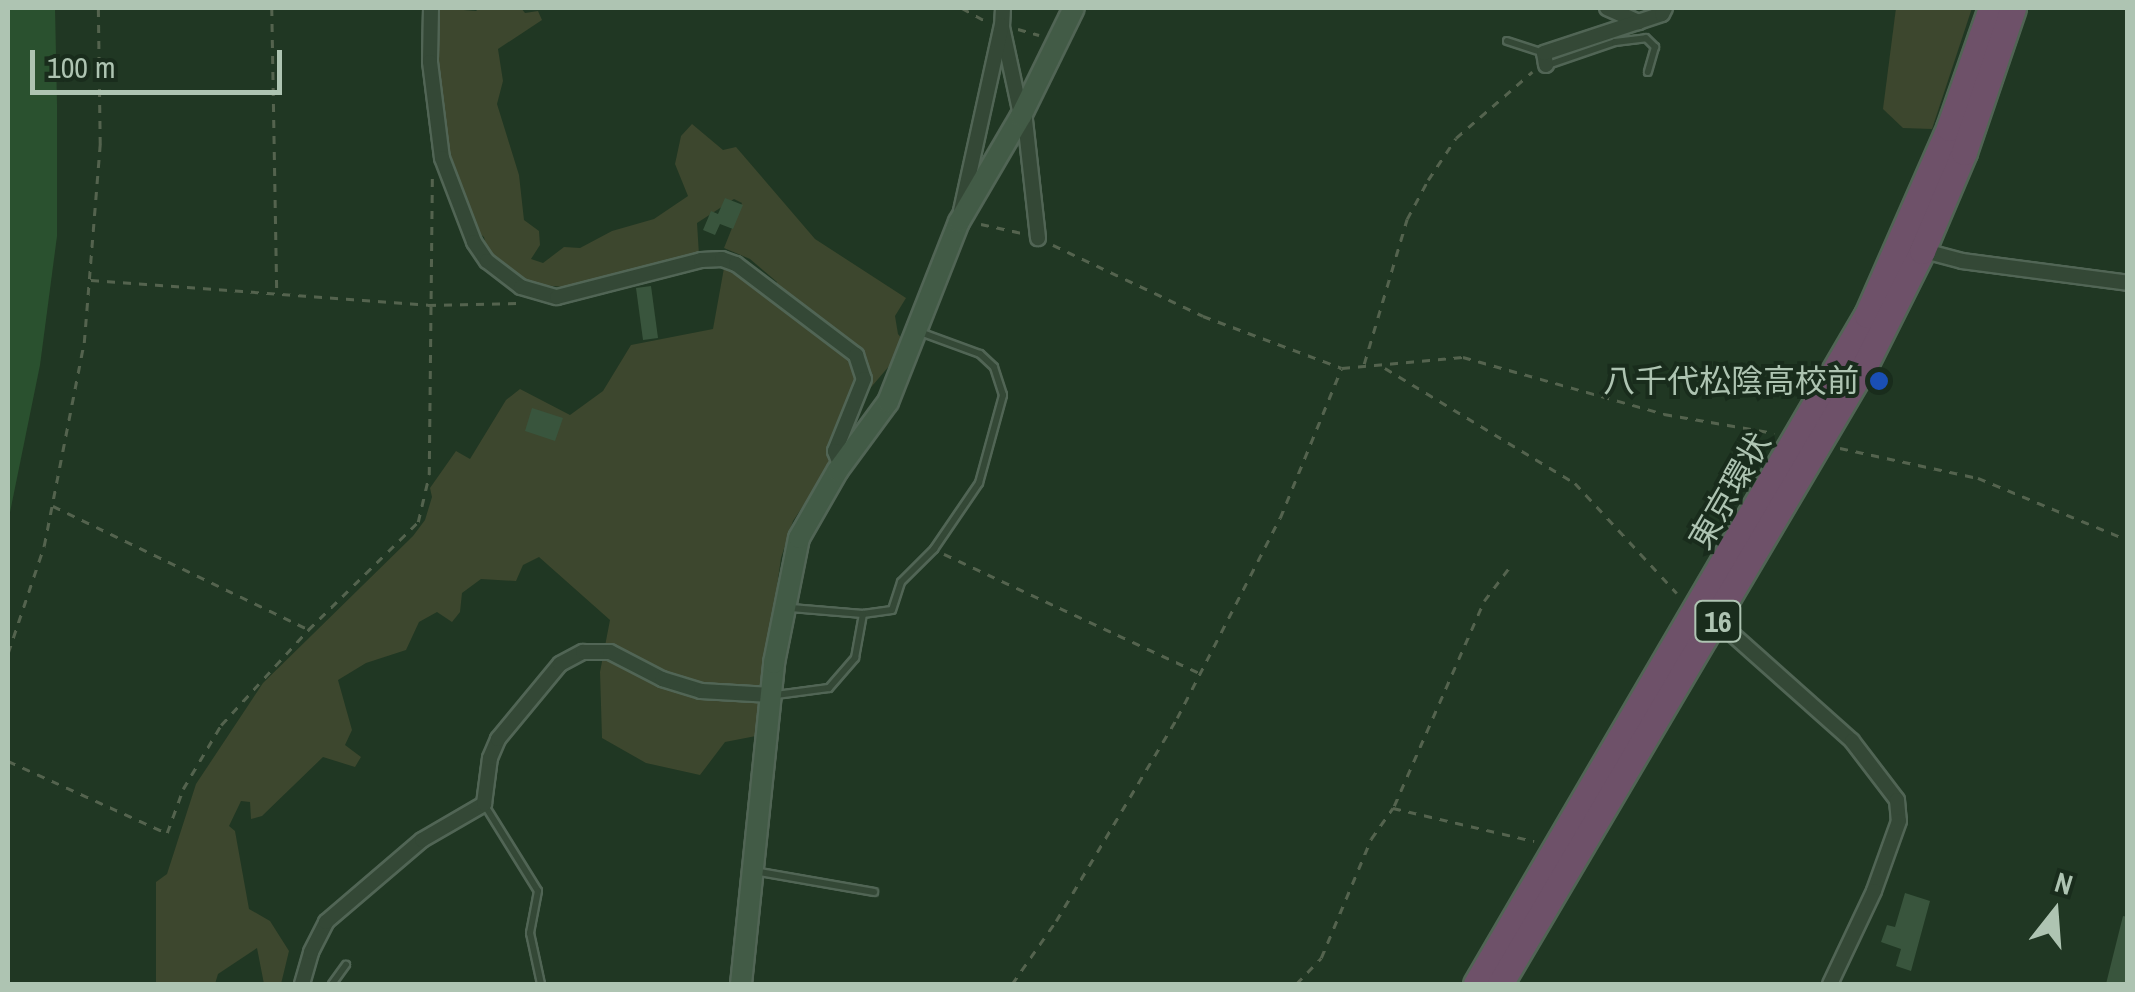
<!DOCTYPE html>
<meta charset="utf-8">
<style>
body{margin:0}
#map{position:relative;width:2135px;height:992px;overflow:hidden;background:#203723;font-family:"Archivo Narrow","Noto Sans JP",sans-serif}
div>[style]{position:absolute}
.green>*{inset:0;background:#3d472e}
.water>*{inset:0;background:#2a512f}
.building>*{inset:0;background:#39553d}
.path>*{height:2.5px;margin-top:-1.25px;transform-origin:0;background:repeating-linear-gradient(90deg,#54634e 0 8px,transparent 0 16px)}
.roads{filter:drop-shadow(2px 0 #516555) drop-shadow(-2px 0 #516555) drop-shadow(0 2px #516555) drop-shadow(0 -2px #516555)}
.lane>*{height:6px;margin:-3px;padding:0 3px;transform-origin:3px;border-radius:3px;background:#344836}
.street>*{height:14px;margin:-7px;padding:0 7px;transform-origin:7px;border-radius:7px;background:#344836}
.secondary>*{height:20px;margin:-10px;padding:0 10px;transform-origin:10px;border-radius:10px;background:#425b46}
.highway>*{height:25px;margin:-12.5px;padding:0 12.5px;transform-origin:12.5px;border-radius:12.5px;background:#6e5169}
.dots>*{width:28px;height:28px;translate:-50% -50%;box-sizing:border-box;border:5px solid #192c1c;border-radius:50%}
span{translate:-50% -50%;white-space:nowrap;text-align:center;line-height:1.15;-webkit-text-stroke:8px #192c1c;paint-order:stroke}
.shield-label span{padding:2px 8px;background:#192c1c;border:2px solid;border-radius:8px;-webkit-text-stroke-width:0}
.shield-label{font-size:30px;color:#aec4b2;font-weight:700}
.poi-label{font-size:32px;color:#aec4b2}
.right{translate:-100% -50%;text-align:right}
.street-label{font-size:32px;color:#aec4b2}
.frame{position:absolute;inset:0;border:10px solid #aec4b2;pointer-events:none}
.north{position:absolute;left:2005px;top:862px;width:100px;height:100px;-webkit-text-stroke:8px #192c1c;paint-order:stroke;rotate:17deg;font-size:28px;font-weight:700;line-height:40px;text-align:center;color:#aec4b2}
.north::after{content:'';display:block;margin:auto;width:35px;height:45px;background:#aec4b2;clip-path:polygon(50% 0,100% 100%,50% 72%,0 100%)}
.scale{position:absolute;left:30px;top:50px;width:252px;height:45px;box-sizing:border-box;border:5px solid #aec4b2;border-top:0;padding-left:12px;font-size:30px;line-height:35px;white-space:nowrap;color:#aec4b2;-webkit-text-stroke:8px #192c1c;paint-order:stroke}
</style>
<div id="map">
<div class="green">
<div style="clip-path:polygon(438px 8px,476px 11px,479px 8px,521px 8px,525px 13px,538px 11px,542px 20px,498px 49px,503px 81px,497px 104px,519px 175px,524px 220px,539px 231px,540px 245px,531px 259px,543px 263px,564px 247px,580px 248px,612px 231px,654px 219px,688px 196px,675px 164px,681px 136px,692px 124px,723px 150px,736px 147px,815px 239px,906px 298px,895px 316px,898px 334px,907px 345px,867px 392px,829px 467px,793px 521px,781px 558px,756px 736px,725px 742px,700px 775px,646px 763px,602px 738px,600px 672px,610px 620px,539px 557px,523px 565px,516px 581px,481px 579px,462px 593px,460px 612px,452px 622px,437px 612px,419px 622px,406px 650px,366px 663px,338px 680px,352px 730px,345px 745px,361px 757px,355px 767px,323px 757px,262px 816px,251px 819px,250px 802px,241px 801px,229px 826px,235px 831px,249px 909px,270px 921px,289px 951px,281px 984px,264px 984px,257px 948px,218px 974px,215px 984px,156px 984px,156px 882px,167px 874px,196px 784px,263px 683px,413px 536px,425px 520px,432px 497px,430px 488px,456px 451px,470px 459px,506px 400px,520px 389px,570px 415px,603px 391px,631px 345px,713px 329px,724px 268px,771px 297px,777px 282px,750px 259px,724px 248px,742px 203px,734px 199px,697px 223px,699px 255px,575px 288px,520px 283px,488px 253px,484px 237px,475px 230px,445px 143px,436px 57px)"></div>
<div style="clip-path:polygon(1896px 8px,1972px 8px,1932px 129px,1903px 128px,1883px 109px)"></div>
</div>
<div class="water">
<div style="clip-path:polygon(8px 8px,55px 8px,57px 105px,57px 236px,40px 365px,8px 522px)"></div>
</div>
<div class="building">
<div style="clip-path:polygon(725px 198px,743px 205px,733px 229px,720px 224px,715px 235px,703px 230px,711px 211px,718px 214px)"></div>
<div style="clip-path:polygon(651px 286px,658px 338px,643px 340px,636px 288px)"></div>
<div style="clip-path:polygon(532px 408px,563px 418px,555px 441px,525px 431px)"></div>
<div style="clip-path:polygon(1905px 893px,1930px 901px,1911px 971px,1896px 966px,1901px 949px,1881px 942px,1887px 925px,1895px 927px)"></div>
<div style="clip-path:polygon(2123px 916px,2128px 917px,2128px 984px,2106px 984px)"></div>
</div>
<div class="path">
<div style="left:272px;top:8px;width:283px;rotate:89deg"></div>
<div style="left:962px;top:8px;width:29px;rotate:29deg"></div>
<div style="left:1018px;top:29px;width:22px;rotate:16deg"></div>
<div style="left:981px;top:224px;width:42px;rotate:12.4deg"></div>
<div style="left:1053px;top:245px;width:166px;rotate:25.3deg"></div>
<div style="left:1203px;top:316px;width:148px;rotate:20.5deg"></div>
<div style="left:1342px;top:368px;width:121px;rotate:-5.2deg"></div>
<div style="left:1463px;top:357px;width:209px;rotate:15.8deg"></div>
<div style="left:1664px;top:414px;width:112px;rotate:9.8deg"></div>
<div style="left:91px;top:280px;width:338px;rotate:4.2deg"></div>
<div style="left:428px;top:305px;width:89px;rotate:-1.3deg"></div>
<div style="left:1364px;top:364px;width:151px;rotate:-73.5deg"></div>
<div style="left:1407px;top:219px;width:44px;rotate:-61.7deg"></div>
<div style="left:1428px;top:180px;width:50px;rotate:-56.3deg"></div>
<div style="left:1456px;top:138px;width:101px;rotate:-41deg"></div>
<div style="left:1385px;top:368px;width:222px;rotate:31.2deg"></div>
<div style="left:1575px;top:483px;width:150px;rotate:47.2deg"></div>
<div style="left:1840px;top:448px;width:141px;rotate:12.3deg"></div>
<div style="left:1978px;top:478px;width:162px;rotate:22.5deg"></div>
<div style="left:53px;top:506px;width:282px;rotate:25.8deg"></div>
<div style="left:944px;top:554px;width:281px;rotate:25deg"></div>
<div style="left:8px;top:653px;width:113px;rotate:-71.4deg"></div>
<div style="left:44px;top:546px;width:207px;rotate:-78.9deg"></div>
<div style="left:84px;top:343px;width:199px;rotate:-85.4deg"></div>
<div style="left:100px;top:145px;width:137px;rotate:-90.8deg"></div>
<div style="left:8px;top:761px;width:175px;rotate:24.4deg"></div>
<div style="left:167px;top:833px;width:47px;rotate:-70deg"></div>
<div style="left:183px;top:789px;width:74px;rotate:-59.3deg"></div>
<div style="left:221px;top:725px;width:129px;rotate:-47.5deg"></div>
<div style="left:308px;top:630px;width:154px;rotate:-44.5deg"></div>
<div style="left:418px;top:522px;width:48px;rotate:-76.8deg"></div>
<div style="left:429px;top:475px;width:298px;rotate:-89.4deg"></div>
<div style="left:1394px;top:806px;width:224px;rotate:-66.3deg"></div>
<div style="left:1484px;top:601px;width:46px;rotate:-52.9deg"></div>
<div style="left:1012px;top:984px;width:77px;rotate:-55.1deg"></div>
<div style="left:1056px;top:921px;width:236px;rotate:-59.2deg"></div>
<div style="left:1177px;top:718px;width:225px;rotate:-62.8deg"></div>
<div style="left:1280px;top:518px;width:161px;rotate:-67.7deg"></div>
<div style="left:1296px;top:984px;width:36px;rotate:-46deg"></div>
<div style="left:1321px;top:958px;width:129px;rotate:-67.2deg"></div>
<div style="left:1371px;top:839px;width:38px;rotate:-55deg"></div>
<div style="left:1393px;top:808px;width:145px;rotate:13.2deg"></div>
</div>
<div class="roads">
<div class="lane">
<div style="left:1507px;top:41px;width:38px;rotate:18deg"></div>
<div style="left:1548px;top:65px;width:71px;rotate:-18.9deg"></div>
<div style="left:1615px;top:42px;width:31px;rotate:-7deg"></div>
<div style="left:1646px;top:38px;width:13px;rotate:45deg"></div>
<div style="left:1655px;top:47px;width:26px;rotate:106deg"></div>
<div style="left:791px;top:608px;width:72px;rotate:4.8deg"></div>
<div style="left:863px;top:614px;width:29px;rotate:-8deg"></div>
<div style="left:892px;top:610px;width:29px;rotate:-72deg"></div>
<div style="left:901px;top:582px;width:47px;rotate:-45deg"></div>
<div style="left:934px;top:549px;width:80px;rotate:-55.7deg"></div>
<div style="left:979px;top:483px;width:91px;rotate:-74.7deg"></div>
<div style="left:1003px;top:395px;width:29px;rotate:-108deg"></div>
<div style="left:994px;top:367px;width:19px;rotate:-137deg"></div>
<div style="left:980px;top:354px;width:64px;rotate:-159.9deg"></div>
<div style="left:776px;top:695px;width:53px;rotate:-7.5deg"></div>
<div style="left:829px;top:688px;width:40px;rotate:-49deg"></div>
<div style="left:855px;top:658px;width:45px;rotate:-79.7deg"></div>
<div style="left:484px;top:804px;width:102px;rotate:58.2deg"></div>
<div style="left:538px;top:891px;width:43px;rotate:100.8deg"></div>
<div style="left:530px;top:933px;width:52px;rotate:77.8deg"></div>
<div style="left:754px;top:871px;width:122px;rotate:9.9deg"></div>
<div style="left:332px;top:984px;width:24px;rotate:-54deg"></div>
</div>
<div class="street">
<div style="left:431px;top:8px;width:54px;rotate:91.1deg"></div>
<div style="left:430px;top:62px;width:97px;rotate:82.9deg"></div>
<div style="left:442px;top:158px;width:90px;rotate:69.1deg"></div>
<div style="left:474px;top:242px;width:23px;rotate:56deg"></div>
<div style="left:487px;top:261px;width:43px;rotate:37.4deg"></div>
<div style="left:521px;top:287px;width:37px;rotate:16deg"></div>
<div style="left:557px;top:297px;width:149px;rotate:-14.4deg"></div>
<div style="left:701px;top:260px;width:21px;rotate:-3deg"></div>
<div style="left:722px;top:259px;width:15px;rotate:20deg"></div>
<div style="left:736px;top:264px;width:151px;rotate:37.2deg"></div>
<div style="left:856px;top:355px;width:25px;rotate:72deg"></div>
<div style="left:864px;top:379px;width:78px;rotate:111.9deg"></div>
<div style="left:835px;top:451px;width:17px;rotate:69deg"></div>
<div style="left:1003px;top:8px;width:19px;rotate:93deg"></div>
<div style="left:1002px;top:27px;width:90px;rotate:77.8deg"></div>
<div style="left:1607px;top:8px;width:35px;rotate:24deg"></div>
<div style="left:1546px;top:65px;width:12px;rotate:-99deg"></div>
<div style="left:1544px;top:53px;width:124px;rotate:-18.3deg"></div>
<div style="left:1662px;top:14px;width:7px;rotate:-63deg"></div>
<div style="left:1024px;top:111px;width:128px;rotate:83.7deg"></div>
<div style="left:961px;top:211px;width:190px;rotate:-77.6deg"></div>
<div style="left:1917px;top:249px;width:47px;rotate:14.9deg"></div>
<div style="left:1962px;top:261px;width:167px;rotate:7.5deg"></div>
<div style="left:1713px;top:617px;width:186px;rotate:41.7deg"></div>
<div style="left:1852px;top:741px;width:74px;rotate:52.7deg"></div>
<div style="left:1897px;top:800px;width:21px;rotate:85deg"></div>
<div style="left:1899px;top:821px;width:74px;rotate:109.7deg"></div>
<div style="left:1874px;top:891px;width:103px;rotate:115.3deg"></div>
<div style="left:302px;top:984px;width:33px;rotate:-74deg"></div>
<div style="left:311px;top:952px;width:34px;rotate:-63deg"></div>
<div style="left:326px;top:922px;width:126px;rotate:-40.5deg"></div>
<div style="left:422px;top:840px;width:72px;rotate:-30.1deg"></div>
<div style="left:484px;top:804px;width:46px;rotate:-82.6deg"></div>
<div style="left:490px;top:758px;width:21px;rotate:-67deg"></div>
<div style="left:498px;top:739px;width:97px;rotate:-50.4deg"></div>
<div style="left:560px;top:664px;width:26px;rotate:-28deg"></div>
<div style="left:583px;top:652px;width:27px"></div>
<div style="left:610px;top:652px;width:59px;rotate:27.4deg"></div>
<div style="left:662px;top:679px;width:41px;rotate:17.1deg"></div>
<div style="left:701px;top:691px;width:70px;rotate:3.3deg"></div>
</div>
<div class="secondary">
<div style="left:741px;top:984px;width:323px;rotate:-84.1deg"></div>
<div style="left:774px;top:663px;width:127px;rotate:-78.7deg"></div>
<div style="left:799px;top:538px;width:78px;rotate:-60.2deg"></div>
<div style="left:838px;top:470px;width:84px;rotate:-53.7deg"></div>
<div style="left:888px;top:402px;width:193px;rotate:-68.5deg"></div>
<div style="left:959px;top:222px;width:123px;rotate:-59.7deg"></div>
<div style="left:1021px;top:116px;width:120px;rotate:-63.9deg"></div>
</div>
<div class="highway">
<div style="left:1476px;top:984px;width:775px;rotate:-59.7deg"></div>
<div style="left:1867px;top:315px;width:204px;rotate:-66.3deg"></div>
<div style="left:1949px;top:128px;width:127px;rotate:-70.7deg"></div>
<div style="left:1500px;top:984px;width:721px;rotate:-59.49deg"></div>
<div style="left:1866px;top:363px;width:125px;rotate:-63.4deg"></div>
<div style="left:1922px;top:251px;width:108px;rotate:-67deg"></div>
<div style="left:1964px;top:152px;width:152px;rotate:-71.2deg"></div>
</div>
</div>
<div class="dots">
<div style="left:1879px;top:381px;background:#1a4fb4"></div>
</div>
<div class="shield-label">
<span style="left:1718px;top:621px">16</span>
</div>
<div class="poi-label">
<span class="right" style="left:1859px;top:381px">八千代松陰高校前</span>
</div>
<div class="street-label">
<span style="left:1730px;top:491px;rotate:-60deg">東京環状</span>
</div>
<div class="frame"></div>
<div class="north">N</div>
<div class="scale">100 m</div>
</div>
